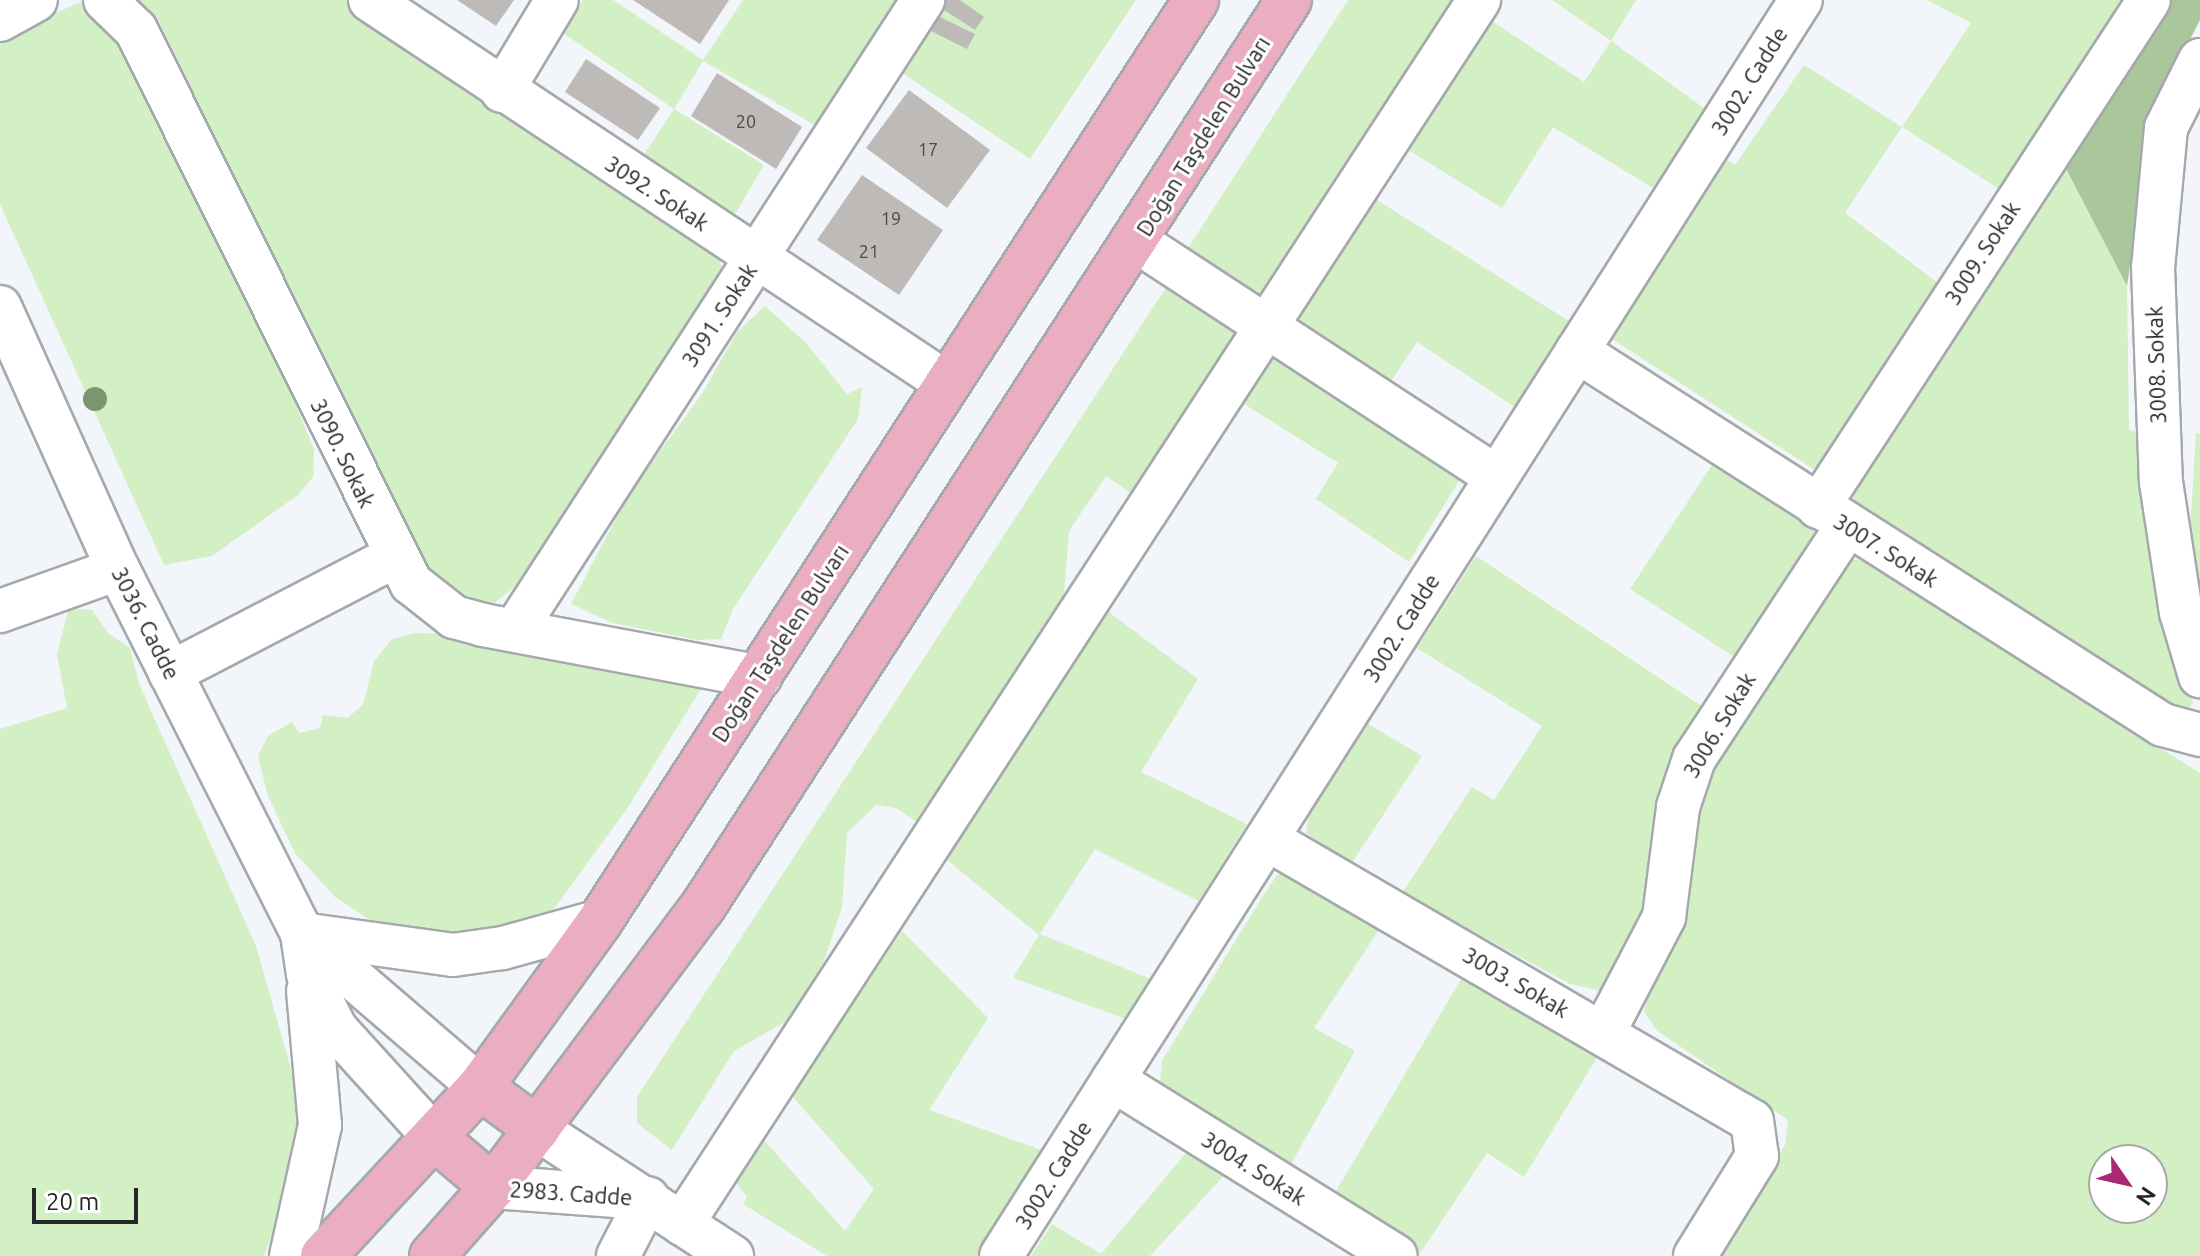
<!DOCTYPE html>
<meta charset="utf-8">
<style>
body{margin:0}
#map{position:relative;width:2200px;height:1256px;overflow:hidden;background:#f2f5f9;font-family:Ubuntu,sans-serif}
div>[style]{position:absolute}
.green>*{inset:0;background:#d3efc4}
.forest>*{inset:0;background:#aac79c}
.building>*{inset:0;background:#bdbab7}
.roads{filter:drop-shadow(2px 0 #a5a8ac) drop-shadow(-2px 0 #a5a8ac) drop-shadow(0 2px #a5a8ac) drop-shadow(0 -2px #a5a8ac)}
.minor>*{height:42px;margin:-21px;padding:0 21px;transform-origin:21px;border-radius:21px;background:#fff}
.major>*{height:44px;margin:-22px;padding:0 22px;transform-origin:22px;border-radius:22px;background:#ebaec0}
.trees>*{width:24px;height:24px;margin:-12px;border-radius:50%;background:#7e9371}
span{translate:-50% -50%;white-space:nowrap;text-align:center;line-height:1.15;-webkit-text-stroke:6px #fff;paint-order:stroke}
.number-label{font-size:18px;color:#4b4b4b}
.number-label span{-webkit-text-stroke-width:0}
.street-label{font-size:22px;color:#252627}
.north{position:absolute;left:2088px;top:1144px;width:80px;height:80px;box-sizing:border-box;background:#fff;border:2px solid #a8a8a9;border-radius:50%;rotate:124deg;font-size:22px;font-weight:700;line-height:32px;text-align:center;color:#252627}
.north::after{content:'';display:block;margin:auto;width:28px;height:36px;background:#a92774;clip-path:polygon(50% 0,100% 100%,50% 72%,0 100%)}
.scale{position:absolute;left:32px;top:1188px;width:106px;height:36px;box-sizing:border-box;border:4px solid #252627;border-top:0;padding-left:10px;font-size:24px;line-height:28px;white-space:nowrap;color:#252627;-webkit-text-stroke:6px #fff;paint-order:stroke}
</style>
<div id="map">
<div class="green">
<div style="clip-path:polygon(85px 0,123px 40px,245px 282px,314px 449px,313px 477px,298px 495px,212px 556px,164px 565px,0 204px,0 38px)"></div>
<div style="clip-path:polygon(123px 0,351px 0,717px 257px,724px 270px,529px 575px,493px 604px,451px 604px,426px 588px)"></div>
<div style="clip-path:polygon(583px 0,613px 0,703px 60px,743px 0,907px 0,825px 131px,703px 61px,674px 109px,764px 165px,735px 214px,642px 158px,674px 109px,563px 33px)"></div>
<div style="clip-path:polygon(941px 0,1136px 0,1030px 159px,895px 68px)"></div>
<div style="clip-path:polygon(1348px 0,1457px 0,1258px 305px,1183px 256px)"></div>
<div style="clip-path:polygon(1552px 0,1636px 0,1611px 41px,1704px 108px,1653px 188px,1553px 127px,1502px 208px,1400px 145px,1486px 17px,1584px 82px,1611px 41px)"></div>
<div style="clip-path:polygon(1927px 0,2129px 0,2004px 192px,1902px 127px,1845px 213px,1946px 289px,1829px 479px,1612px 339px,1609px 314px,1715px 152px,1735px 165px,1804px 65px,1902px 127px,1971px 23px)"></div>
<div style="clip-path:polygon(2061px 159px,2127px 286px,2129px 430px,2151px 436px,2159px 565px,2193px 703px,2185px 712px,1855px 505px,1852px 488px)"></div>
<div style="clip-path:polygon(1369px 195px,1569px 321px,1515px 407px,1417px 342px,1387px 387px,1297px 326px,1292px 317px)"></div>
<div style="clip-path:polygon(1167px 286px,1209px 306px,1241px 335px,1135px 496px,1106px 476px,1069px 531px,1063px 608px,921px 825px,896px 808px,876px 805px,847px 833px,842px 908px,814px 990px,797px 1015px,734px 1051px,672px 1150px,637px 1123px,637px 1097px)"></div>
<div style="clip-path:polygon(765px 306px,805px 342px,847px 394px,862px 387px,858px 419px,733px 609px,721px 639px,697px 640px,613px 623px,571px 604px,630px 492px,702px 394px,737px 332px)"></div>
<div style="clip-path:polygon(1276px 354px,1465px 471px,1409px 562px,1316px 499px,1338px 463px,1241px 402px)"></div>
<div style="clip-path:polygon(2196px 433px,2200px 434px,2200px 609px,2188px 563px)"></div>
<div style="clip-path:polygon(1716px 459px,1816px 528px,1817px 540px,1739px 660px,1630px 589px)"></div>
<div style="clip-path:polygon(1476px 556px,1706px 709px,1654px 898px,1613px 993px,1570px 984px,1402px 893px,1472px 787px,1494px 800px,1542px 726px,1417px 648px)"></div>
<div style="clip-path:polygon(evenodd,1859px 559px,2200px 773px,2200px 1256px,1719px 1256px,1785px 1145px,1788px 1120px,1656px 1030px,1644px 1011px,1699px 785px,1844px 562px,1859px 559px,2104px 1160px,2152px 1160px,2152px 1208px,2104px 1208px,2104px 1160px)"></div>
<div style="clip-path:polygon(69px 608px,92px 610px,108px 633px,130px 648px,139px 684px,256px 946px,292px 1073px,297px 1119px,296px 1167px,264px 1256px,0 1256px,0 729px,67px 708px,57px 654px)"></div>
<div style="clip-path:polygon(1106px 610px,1198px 679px,1141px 772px,1247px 824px,1199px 901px,1095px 849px,1040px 934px,1151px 979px,1126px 1019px,1013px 978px,1039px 935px,947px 860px)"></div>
<div style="clip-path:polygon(415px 633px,454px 634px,702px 687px,628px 807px,554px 909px,510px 929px,414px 938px,373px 922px,335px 897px,295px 853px,268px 796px,258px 756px,268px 736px,292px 722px,299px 733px,320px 728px,323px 715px,347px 718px,363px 705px,374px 661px,392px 639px)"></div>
<div style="clip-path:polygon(1368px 724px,1422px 756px,1351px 864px,1306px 833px,1309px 815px)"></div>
<div style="clip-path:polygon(1289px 872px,1387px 918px,1314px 1028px,1355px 1051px,1288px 1169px,1160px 1081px,1162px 1061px,1261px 899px,1277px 875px)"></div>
<div style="clip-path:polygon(902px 931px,988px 1018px,929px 1110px,1044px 1151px,979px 1256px,827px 1256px,743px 1204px,747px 1197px,735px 1181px,763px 1139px,845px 1231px,874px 1189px,792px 1096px)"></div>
<div style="clip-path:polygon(1467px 969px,1601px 1051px,1524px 1177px,1487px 1153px,1421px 1252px,1332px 1198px)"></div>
<div style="clip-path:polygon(1191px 1147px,1229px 1170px,1150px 1256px,1031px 1256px,1052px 1224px,1101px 1254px)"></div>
</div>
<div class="forest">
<div style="clip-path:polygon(2168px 0,2200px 0,2200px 20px,2154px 109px,2127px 286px,2061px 159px)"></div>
</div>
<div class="building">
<div style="clip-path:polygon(457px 0,514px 0,496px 26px)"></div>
<div style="clip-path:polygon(633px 0,729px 0,700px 44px)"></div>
<div style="clip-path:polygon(946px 0,960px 0,984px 17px,975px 30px,941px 8px)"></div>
<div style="clip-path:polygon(938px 16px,975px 34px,967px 49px,931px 31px)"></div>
<div style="clip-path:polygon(586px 59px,660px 108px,638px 140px,565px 92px)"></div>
<div style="clip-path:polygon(717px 73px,802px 127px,776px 169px,691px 116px)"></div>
<div style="clip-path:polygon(909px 90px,990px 150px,947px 208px,866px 148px)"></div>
<div style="clip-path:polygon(862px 175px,943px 230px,899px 295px,817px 240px)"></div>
</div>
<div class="roads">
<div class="minor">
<div style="left:105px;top:0;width:43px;rotate:44.1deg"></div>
<div style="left:136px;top:30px;width:618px;rotate:63.56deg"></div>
<div style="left:411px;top:583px;width:55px;rotate:38.3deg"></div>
<div style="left:454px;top:617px;width:30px;rotate:15deg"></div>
<div style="left:483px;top:625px;width:282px;rotate:10.6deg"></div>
<div style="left:370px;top:0;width:690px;rotate:33.6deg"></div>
<div style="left:0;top:20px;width:41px;rotate:-29.1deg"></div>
<div style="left:2200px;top:60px;width:76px;rotate:116.6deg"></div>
<div style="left:2166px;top:128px;width:140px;rotate:95.3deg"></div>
<div style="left:2153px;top:267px;width:215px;rotate:87.9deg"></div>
<div style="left:2161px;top:482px;width:132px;rotate:81.3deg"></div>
<div style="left:2181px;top:612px;width:67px;rotate:73.5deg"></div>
<div style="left:502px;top:91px;width:106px;rotate:-58.9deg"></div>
<div style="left:1136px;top:241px;width:431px;rotate:33.2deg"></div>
<div style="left:0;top:307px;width:287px;rotate:65.8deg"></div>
<div style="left:118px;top:569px;width:409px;rotate:63.2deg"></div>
<div style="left:302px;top:934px;width:40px;rotate:81.5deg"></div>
<div style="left:308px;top:974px;width:62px;rotate:63deg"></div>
<div style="left:336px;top:1029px;width:147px;rotate:47.8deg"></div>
<div style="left:1577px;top:351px;width:695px;rotate:32.55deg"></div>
<div style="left:2163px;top:725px;width:38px;rotate:15deg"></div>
<div style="left:1818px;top:507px;width:605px;rotate:-56.86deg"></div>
<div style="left:0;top:611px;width:125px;rotate:-19.6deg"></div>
<div style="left:515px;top:630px;width:751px;rotate:-57.07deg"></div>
<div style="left:170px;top:673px;width:252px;rotate:-27.4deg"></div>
<div style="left:1267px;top:839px;width:561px;rotate:30.18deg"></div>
<div style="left:1752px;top:1121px;width:35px;rotate:82deg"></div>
<div style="left:1757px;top:1156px;width:118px;rotate:121.8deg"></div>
<div style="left:302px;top:934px;width:152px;rotate:7.9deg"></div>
<div style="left:453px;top:955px;width:50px;rotate:-8deg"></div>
<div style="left:503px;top:948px;width:101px;rotate:-15.6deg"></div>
<div style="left:302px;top:934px;width:235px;rotate:40.7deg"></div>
<div style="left:1604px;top:1032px;width:130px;rotate:-62.4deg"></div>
<div style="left:1664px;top:917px;width:111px;rotate:-82.7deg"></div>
<div style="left:1678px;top:807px;width:51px;rotate:-71.6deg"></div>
<div style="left:1694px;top:759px;width:279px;rotate:-56.7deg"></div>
<div style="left:1113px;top:1080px;width:333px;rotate:31.9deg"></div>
<div style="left:537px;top:1129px;width:233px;rotate:33.1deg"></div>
<div style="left:493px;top:1187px;width:150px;rotate:4.2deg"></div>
<div style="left:682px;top:1224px;width:1461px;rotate:-56.93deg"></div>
<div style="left:291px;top:1256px;width:134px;rotate:-77.5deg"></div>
<div style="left:320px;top:1125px;width:135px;rotate:-95.1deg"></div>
<div style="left:618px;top:1256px;width:65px;rotate:-62.7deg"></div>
<div style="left:1001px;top:1256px;width:1489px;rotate:-57.51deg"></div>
</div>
<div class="major">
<div style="left:480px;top:1087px;width:71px;rotate:36.4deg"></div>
<div style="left:435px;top:1138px;width:76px;rotate:40.2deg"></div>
<div style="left:323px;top:1256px;width:231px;rotate:-47.1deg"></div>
<div style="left:480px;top:1087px;width:205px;rotate:-54.1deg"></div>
<div style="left:600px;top:921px;width:1097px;rotate:-57.09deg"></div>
<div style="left:432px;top:1256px;width:92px;rotate:-48.5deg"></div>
<div style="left:493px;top:1187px;width:349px;rotate:-53.2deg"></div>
<div style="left:702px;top:908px;width:1081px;rotate:-57.12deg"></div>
</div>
</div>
<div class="trees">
<div style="left:95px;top:399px"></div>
</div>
<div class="number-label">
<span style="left:746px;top:121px">20</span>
<span style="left:928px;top:149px">17</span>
<span style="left:891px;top:218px">19</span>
<span style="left:869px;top:251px">21</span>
</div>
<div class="street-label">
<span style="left:1749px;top:81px;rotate:-58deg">3002. Cadde</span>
<span style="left:1203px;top:136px;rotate:-58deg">Doğan Taşdelen Bulvarı</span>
<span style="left:657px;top:193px;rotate:33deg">3092. Sokak</span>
<span style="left:1982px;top:253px;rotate:-57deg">3009. Sokak</span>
<span style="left:719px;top:315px;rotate:-57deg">3091. Sokak</span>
<span style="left:2156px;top:365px;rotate:-92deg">3008. Sokak</span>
<span style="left:343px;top:453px;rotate:64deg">3090. Sokak</span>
<span style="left:1886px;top:550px;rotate:32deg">3007. Sokak</span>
<span style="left:146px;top:623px;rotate:63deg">3036. Cadde</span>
<span style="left:1401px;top:628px;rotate:-58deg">3002. Cadde</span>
<span style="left:780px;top:643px;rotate:-57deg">Doğan Taşdelen Bulvarı</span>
<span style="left:1719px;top:725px;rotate:-59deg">3006. Sokak</span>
<span style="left:1516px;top:982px;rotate:30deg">3003. Sokak</span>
<span style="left:1254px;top:1168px;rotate:32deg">3004. Sokak</span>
<span style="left:1053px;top:1175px;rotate:-58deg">3002. Cadde</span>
<span style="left:571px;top:1193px;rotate:4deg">2983. Cadde</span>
</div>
<div class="north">N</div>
<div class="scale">20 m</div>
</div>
